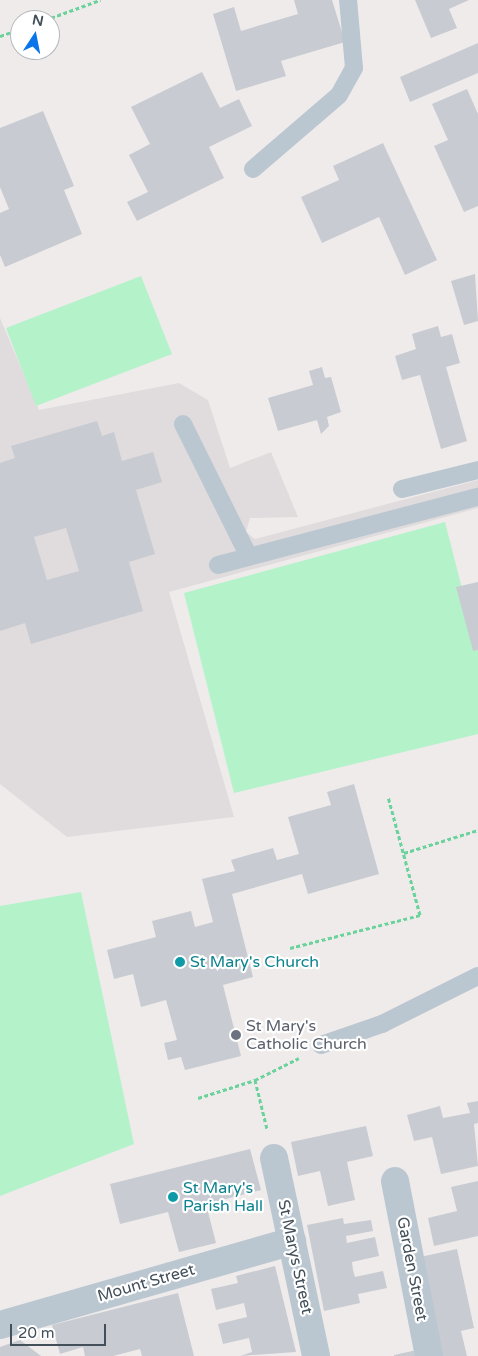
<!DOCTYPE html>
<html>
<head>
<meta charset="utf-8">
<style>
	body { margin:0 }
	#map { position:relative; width:478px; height:1356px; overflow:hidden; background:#efebeb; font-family:"Varela Round",sans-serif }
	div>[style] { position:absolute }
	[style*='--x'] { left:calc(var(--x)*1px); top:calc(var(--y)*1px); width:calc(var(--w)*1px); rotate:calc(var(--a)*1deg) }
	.education>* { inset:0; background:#e0dcdd }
	.green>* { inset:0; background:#b4f2ca }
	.building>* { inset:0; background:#c8cbd1 }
	.path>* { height:3px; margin-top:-1.5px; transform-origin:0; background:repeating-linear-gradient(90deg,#6ad29b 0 4px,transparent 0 6.5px) }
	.service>* { height:18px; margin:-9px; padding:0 9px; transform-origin:9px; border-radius:9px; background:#bbc7d0 }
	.minor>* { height:28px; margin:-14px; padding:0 14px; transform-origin:14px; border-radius:14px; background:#bbc7d0 }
	.dots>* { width:14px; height:14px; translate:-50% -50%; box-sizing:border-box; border:2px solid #fff; border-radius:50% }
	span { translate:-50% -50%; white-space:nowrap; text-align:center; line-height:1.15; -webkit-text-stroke:4.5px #fff; paint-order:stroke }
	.culture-label { font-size:16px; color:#0d838f }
	.left { translate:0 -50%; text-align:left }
	.worship-label { font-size:16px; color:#5b616d }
	.street-label { font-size:16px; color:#43505a }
	.north { position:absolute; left:10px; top:10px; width:50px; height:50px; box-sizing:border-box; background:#fff; border:1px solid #b4b9bd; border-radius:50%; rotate:11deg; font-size:14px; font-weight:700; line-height:20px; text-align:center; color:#43505a }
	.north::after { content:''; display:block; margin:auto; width:18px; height:22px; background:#0a75ea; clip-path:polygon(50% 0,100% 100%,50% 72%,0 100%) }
	.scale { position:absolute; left:10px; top:1324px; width:96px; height:22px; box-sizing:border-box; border:2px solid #43505a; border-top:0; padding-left:6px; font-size:15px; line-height:18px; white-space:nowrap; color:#43505a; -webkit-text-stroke:4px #fff; paint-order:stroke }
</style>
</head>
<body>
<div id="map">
	<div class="education">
		<div style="clip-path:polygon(0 318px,39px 410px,179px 383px,208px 400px,230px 468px,271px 452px,298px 517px,250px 518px,246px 532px,255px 539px,478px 480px,478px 508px,169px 592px,234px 817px,67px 837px,0 784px)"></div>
	</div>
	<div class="green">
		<div style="clip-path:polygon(141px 276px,172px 354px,36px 406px,6px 328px)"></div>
		<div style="clip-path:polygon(445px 522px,478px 651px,478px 734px,234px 793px,184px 593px)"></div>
		<div style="clip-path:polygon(81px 892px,134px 1144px,0 1196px,0 906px)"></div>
	</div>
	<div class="building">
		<div style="clip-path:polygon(294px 0,332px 0,345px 42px,281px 61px,286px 76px,236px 91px,213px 14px,234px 7px,241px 31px,298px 14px)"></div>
		<div style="clip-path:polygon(415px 0,469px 0,449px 9px,457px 28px,431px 38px)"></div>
		<div style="clip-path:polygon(478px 43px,478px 73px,410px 102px,400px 77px)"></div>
		<div style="clip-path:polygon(202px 72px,220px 108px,239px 99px,252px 126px,209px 147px,224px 178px,137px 221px,127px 202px,148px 192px,129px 155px,150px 144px,131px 107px)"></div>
		<div style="clip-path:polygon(467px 89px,478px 114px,478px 206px,464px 212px,434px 146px,448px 140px,432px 104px)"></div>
		<div style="clip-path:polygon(43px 111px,74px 186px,64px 190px,82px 234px,5px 267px,0 255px,0 213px,9px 209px,0 187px,0 128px)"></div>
		<div style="clip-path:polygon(383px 143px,437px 260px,405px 275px,379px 217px,322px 243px,301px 197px,339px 180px,333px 166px)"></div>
		<div style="clip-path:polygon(475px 274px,478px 321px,464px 325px,451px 281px)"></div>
		<div style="clip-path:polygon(438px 326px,441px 337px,452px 334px,460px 363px,446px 367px,467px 441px,441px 449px,420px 375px,402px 380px,395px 356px,416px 349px,412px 334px)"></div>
		<div style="clip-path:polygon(322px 367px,325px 378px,331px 377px,341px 412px,327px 417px,329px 426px,321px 434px,317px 420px,278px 431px,268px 398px,313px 385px,309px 371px)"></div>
		<div style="clip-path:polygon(evenodd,97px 421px,102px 436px,114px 432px,122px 461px,153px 452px,162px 482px,136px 490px,155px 554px,129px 562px,143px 611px,31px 644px,25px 623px,0 631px,0 463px,15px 458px,11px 446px,97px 421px,66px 528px,79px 571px,47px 580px,34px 537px,66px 528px)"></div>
		<div style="clip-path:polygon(478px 582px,478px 650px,473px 651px,456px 587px)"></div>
		<div style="clip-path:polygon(354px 784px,379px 874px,308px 894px,302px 874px,232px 894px,253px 977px,223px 985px,241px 1056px,185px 1070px,181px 1057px,168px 1060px,164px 1043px,177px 1040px,166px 1000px,141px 1007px,133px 974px,114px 979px,107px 950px,156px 937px,152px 921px,191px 911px,195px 927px,213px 922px,202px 879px,235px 871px,231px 860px,273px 848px,277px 860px,299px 854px,288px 817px,331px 805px,327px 792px)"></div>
		<div style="clip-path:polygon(478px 1101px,478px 1123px,474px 1124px,478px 1166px,441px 1174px,432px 1137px,414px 1141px,407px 1115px,440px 1106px,443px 1118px,470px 1113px,467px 1103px)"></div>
		<div style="clip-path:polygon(366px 1126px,373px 1156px,347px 1162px,355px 1200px,328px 1206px,320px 1171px,298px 1176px,291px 1142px)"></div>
		<div style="clip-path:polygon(250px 1149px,261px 1190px,206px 1204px,216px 1243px,179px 1252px,168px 1212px,120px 1224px,110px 1184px)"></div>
		<div style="clip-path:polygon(478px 1181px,478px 1236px,434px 1246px,428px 1218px,457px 1211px,451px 1187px)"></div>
		<div style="clip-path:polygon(343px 1218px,344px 1224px,371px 1220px,373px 1231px,346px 1236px,347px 1243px,375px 1237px,379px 1256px,352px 1262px,353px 1270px,355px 1277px,383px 1271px,387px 1288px,358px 1294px,360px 1303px,324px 1311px,307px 1225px)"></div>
		<div style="clip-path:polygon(457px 1249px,474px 1328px,461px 1331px,467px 1356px,441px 1356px,420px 1257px)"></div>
		<div style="clip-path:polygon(275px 1266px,296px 1352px,240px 1356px,252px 1352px,249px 1338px,223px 1344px,218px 1324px,247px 1317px,244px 1303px,216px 1310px,211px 1289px,238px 1283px,236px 1276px)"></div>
		<div style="clip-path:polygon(178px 1293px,194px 1356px,142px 1356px,140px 1349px,113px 1356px,85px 1356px,83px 1347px,60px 1354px,52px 1325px)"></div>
		<div style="clip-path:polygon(20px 1340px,41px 1356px,0 1356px,0 1347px)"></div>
		<div style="clip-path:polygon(417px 1350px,418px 1356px,394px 1356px,394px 1355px)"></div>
	</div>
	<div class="path">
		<div style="--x:45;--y:20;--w:59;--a:-20"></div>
		<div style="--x:0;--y:36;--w:21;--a:-19"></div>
		<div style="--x:404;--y:853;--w:77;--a:-17.3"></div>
		<div style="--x:290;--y:948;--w:134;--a:-14.2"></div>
		<div style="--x:420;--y:915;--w:123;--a:-105.1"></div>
		<div style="--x:255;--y:1080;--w:50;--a:76.2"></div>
		<div style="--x:198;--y:1098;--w:60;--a:-17.5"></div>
		<div style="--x:255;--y:1080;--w:49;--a:-26.6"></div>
	</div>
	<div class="service">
		<div style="--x:253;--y:169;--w:113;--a:-40.7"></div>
		<div style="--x:339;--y:95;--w:31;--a:-61"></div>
		<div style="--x:354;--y:68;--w:68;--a:-95"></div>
		<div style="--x:183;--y:424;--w:148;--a:63.6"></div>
		<div style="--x:402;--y:489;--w:78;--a:-14"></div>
		<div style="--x:218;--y:565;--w:269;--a:-14.7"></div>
		<div style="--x:321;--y:1045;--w:65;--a:-19"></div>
		<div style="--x:382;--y:1024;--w:107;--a:-26.6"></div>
	</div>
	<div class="minor">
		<div style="--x:274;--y:1158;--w:202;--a:78"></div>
		<div style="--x:395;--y:1181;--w:178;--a:79"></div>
		<div style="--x:0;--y:1325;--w:304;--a:-16"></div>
	</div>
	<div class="dots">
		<div style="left:180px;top:962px;background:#0f9aa8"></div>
		<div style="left:236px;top:1035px;background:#6b7280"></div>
		<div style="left:173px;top:1197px;background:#0f9aa8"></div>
	</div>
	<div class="culture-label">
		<span class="left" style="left:190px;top:962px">St Mary's Church</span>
		<span class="left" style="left:183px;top:1197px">St Mary's<br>Parish Hall</span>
	</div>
	<div class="worship-label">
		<span class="left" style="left:246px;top:1035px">St Mary's<br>Catholic Church</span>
	</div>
	<div class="street-label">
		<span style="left:295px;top:1257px;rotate:78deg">St Marys Street</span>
		<span style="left:412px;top:1269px;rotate:79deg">Garden Street</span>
		<span style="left:146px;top:1283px;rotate:-16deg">Mount Street</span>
	</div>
	<div class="north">N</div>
	<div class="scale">20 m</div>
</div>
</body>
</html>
